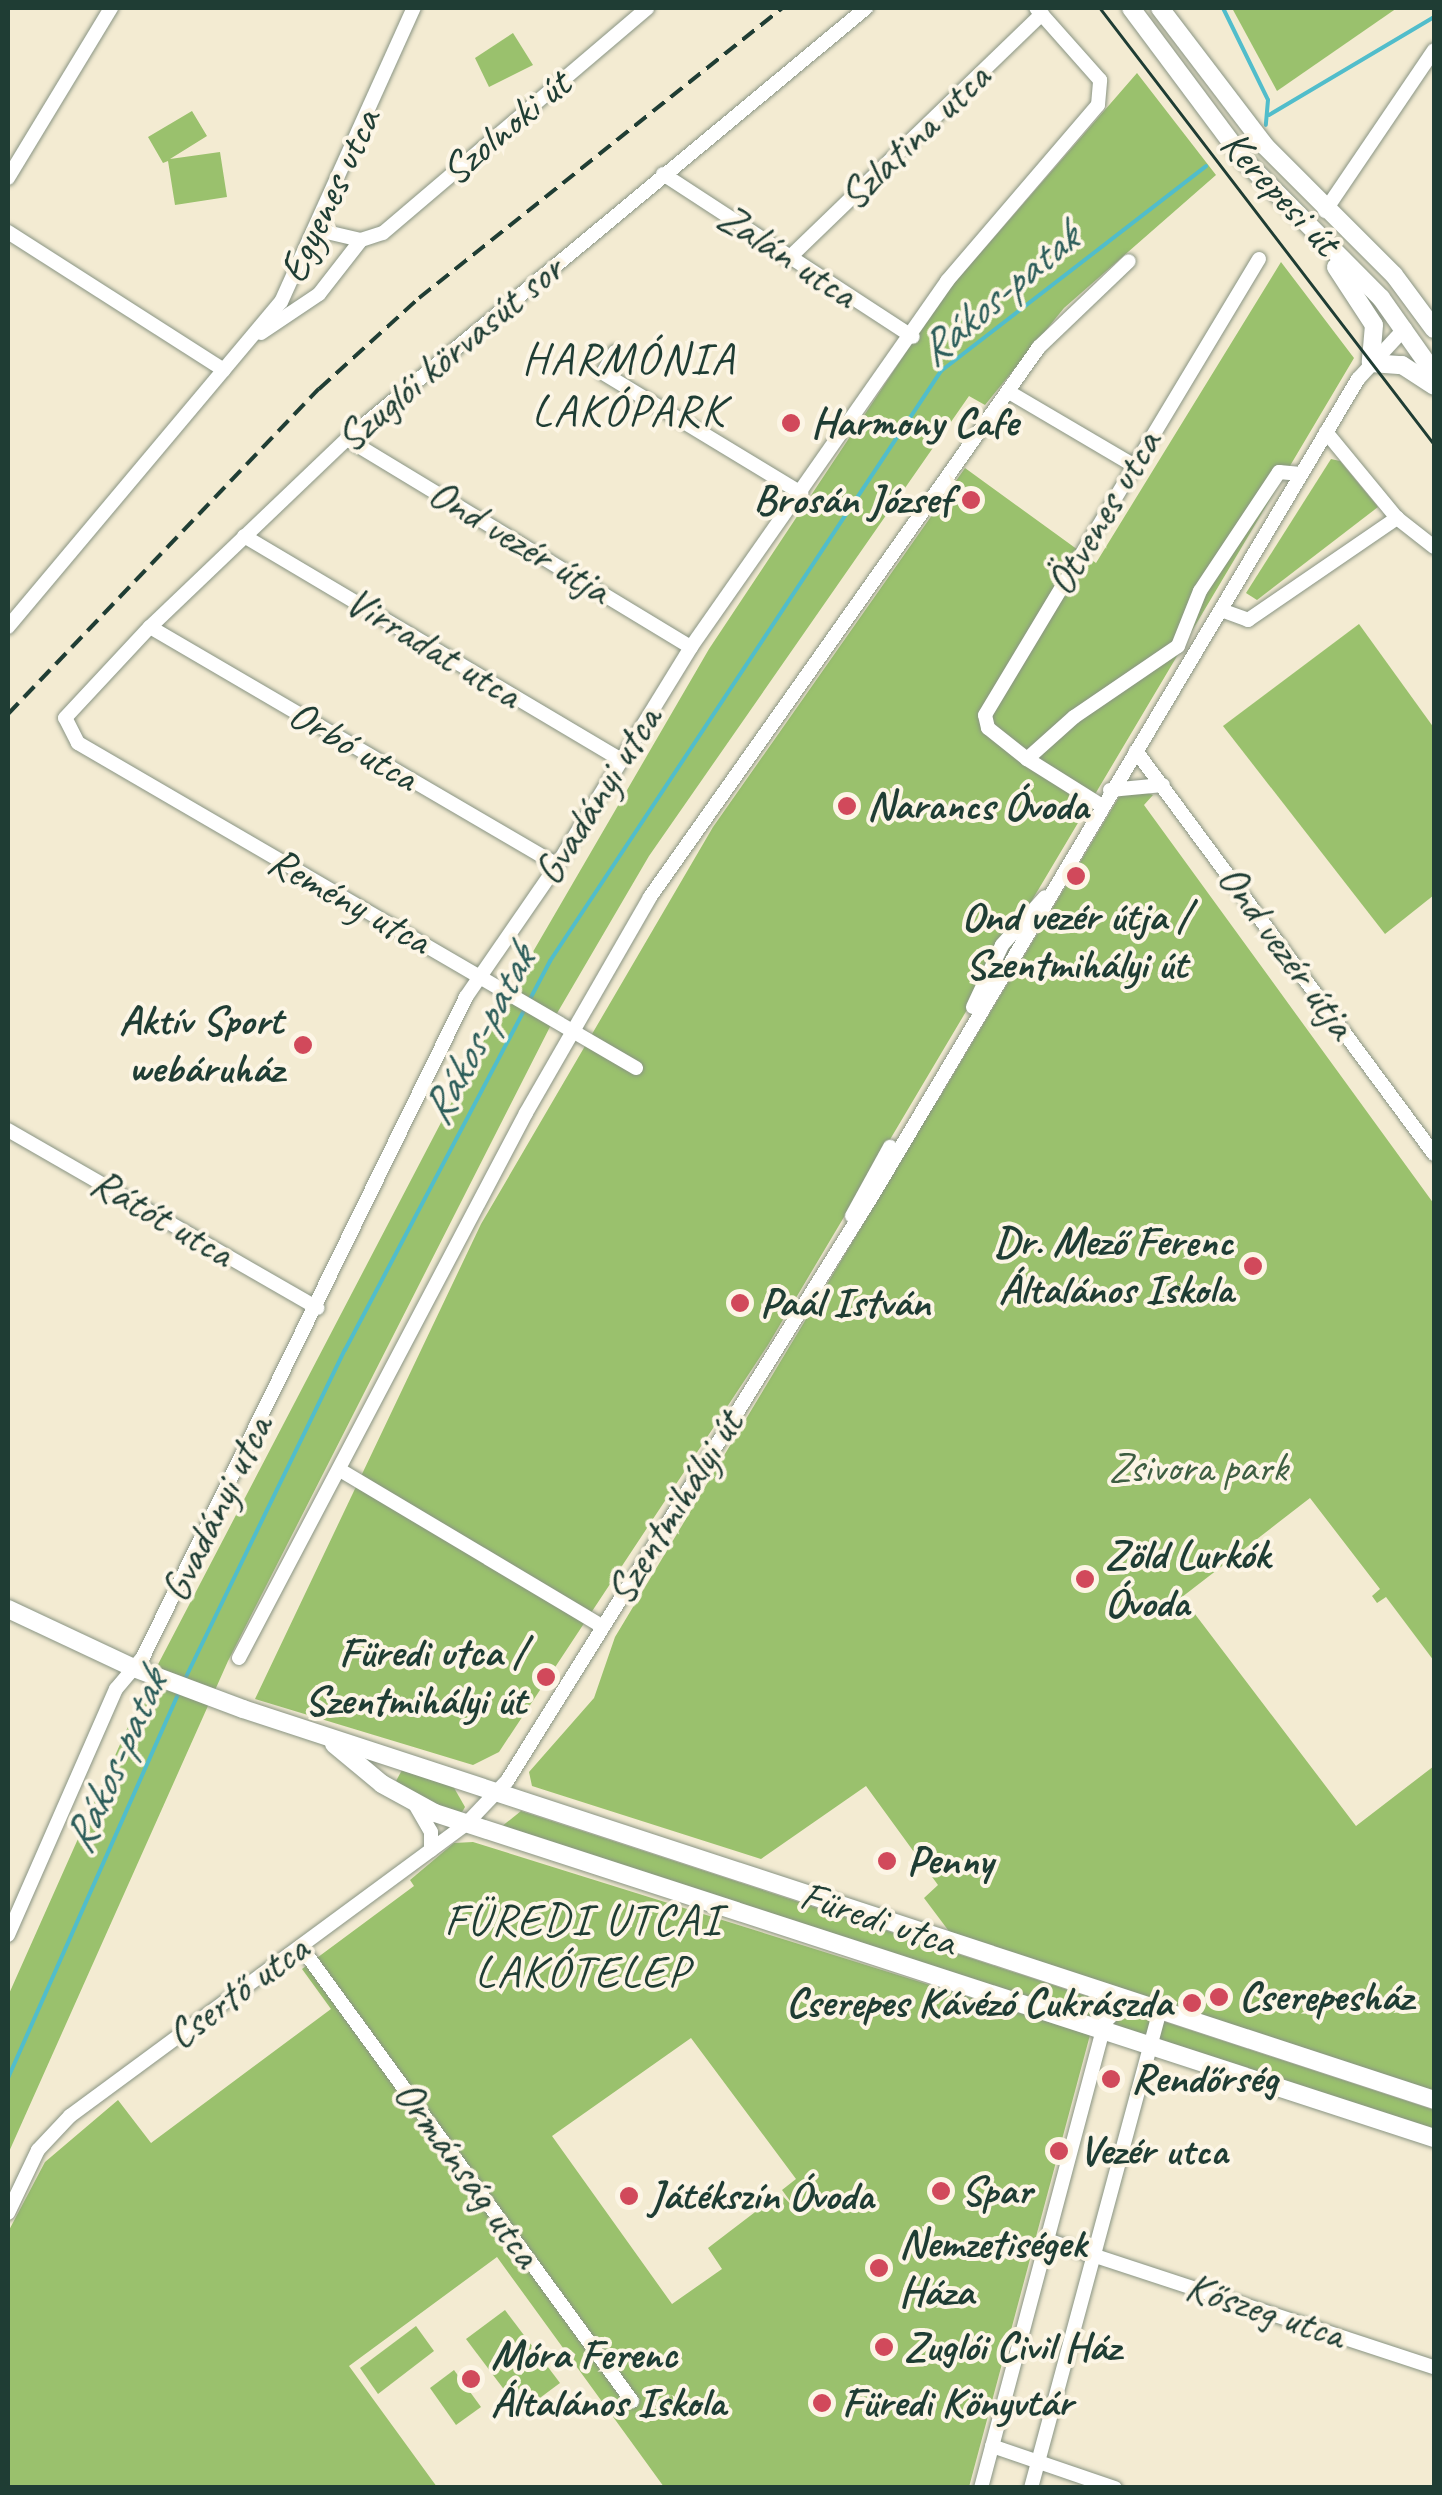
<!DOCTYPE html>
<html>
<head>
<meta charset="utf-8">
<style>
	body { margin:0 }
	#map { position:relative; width:1442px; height:2495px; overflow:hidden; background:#f3ebd2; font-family:Caveat,sans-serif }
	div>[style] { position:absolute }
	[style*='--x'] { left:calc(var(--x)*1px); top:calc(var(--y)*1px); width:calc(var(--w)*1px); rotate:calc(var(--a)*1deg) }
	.green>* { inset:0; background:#9ac16d }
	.stream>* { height:4px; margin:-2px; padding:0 2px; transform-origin:2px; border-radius:2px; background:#51bdcb }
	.roads { filter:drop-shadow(0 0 2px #899483) drop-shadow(0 0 2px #899483) }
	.minor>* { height:14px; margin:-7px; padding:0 7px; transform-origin:7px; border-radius:7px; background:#fff }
	.major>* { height:18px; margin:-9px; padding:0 9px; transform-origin:9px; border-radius:9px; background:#fff }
	.tram>* { height:2.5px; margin:-1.25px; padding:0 1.25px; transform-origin:1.25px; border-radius:1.25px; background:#1f3d34 }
	.rail>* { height:4px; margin-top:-2px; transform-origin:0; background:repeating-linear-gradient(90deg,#1f3d34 0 15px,transparent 0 23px) }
	.dots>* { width:28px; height:28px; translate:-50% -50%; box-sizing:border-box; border:5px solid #fcf5e5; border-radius:50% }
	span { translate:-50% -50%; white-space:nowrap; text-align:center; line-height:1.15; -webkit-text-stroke:8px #fcf5e5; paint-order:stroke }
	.street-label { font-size:42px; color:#1f3d34 }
	.poi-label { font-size:42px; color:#1f3d34; font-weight:700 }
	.left { translate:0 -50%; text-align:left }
	.right { translate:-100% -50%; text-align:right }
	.park-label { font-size:42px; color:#3e5e42 }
	.water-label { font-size:45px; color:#2c5d5a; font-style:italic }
	.neighbourhood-label { font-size:45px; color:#1f3d34; letter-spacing:2.5px }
	.frame { position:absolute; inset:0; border:10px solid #1f3d34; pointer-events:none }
</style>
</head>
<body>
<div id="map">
	<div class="green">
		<div style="clip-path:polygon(1232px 8px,1397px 8px,1277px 91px)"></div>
		<div style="clip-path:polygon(513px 33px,533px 65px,489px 87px,475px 58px)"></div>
		<div style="clip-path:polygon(1137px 73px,1216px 175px,1064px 308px,985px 405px,969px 396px,649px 856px,556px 1015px,228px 1661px,8px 2154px,8px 1996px,142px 1695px,505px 1000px,709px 649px,944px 295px)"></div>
		<div style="clip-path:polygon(192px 111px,207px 136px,170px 159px,220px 152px,227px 197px,175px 205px,168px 161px,163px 163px,148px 137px)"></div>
		<div style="clip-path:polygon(1281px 262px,1354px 358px,768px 1345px,499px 1752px,473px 1765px,255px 1699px,481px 1224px,713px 827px,965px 468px,1096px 563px)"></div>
		<div style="clip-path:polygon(1331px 459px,1340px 461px,1378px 507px,1257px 600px,1246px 593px)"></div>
		<div style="clip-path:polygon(1359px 624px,1434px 728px,1434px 895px,1385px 934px,1223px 726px)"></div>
		<div style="clip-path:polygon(1136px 788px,1153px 795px,1144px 805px,1434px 1204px,1434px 1661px,1386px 1597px,1377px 1603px,1372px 1596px,1380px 1589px,1310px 1498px,1182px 1597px,1356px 1826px,1434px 1766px,1434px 2096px,954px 1938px,924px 1898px,938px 1885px,866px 1786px,761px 1859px,532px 1786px,529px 1772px,594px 1698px,615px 1637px,907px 1151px,901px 1142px,938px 1100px,1119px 797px)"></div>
		<div style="clip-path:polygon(402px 1770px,453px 1786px,465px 1807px,461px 1814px,411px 1795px,396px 1781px)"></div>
		<div style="clip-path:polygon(521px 1811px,1434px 2110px,1434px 2132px,501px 1827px)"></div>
		<div style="clip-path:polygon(evenodd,473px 1842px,1090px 2035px,969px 2487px,664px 2487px,497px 2257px,349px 2366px,437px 2487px,8px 2488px,8px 2232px,45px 2162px,118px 2100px,151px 2143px,331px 2009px,302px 1969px,414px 1886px,410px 1880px,454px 1843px,473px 1842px,691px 2038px,796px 2179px,782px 2190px,798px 2212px,780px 2193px,708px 2248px,722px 2269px,672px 2304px,552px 2136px,691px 2038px)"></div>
		<div style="clip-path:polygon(505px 2310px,560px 2383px,521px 2412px,466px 2339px)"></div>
		<div style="clip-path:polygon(416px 2326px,434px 2351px,378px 2394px,360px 2368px)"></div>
		<div style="clip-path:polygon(454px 2370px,481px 2407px,456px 2425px,430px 2388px)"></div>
	</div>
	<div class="stream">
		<div style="--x:1223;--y:8;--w:102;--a:63.9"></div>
		<div style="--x:1268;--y:100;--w:25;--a:95"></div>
		<div style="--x:1269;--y:115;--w:192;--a:-30.7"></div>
		<div style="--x:184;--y:1681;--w:368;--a:-64.1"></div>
		<div style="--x:345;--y:1350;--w:440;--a:-62.2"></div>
		<div style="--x:550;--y:961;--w:708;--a:-56.47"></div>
		<div style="--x:941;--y:371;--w:335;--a:-37.7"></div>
		<div style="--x:8;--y:2078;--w:425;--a:-66.1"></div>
	</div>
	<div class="roads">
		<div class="minor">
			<div style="--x:663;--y:174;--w:298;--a:33.1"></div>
			<div style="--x:8;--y:178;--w:199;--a:-58.8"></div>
			<div style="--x:1325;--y:211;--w:194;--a:-55.9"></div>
			<div style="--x:318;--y:230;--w:44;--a:13.1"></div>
			<div style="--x:361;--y:240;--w:23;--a:-18"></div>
			<div style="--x:383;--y:233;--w:347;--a:-40.4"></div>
			<div style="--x:8;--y:232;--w:256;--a:32.6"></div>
			<div style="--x:788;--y:259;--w:353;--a:-44"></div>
			<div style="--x:261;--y:333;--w:70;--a:-33.9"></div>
			<div style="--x:319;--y:294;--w:68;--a:-52.1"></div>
			<div style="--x:615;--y:352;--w:24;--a:120"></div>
			<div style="--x:603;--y:373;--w:232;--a:31.2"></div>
			<div style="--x:1009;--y:392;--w:142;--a:30.5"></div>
			<div style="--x:1326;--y:432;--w:112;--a:50.5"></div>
			<div style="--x:1397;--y:518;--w:47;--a:38.1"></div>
			<div style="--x:347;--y:439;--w:402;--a:31.2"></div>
			<div style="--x:244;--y:536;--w:439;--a:30.7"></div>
			<div style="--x:1221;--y:610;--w:29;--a:20"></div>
			<div style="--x:1248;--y:620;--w:181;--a:-34.4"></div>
			<div style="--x:8;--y:627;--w:424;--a:-50"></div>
			<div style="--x:281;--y:302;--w:323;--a:-65.7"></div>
			<div style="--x:150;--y:627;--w:471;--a:30.3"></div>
			<div style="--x:1136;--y:751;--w:501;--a:53.52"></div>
			<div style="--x:1027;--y:759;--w:63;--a:-41.8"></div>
			<div style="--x:1074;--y:717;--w:126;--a:-34.3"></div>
			<div style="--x:1178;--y:646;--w:59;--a:-68.2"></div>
			<div style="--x:1200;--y:591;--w:143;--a:-56.4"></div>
			<div style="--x:1279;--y:472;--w:22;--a:5"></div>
			<div style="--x:1110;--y:790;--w:53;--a:-5.4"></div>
			<div style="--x:1102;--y:806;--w:89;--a:-147.9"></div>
			<div style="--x:1027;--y:759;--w:50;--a:-141.5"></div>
			<div style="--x:988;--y:728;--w:13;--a:-103"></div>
			<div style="--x:985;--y:715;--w:532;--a:-59"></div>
			<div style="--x:973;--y:1007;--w:68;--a:-64.9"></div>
			<div style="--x:1002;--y:945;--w:64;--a:-48.1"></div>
			<div style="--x:636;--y:1068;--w:646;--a:-149.78"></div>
			<div style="--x:78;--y:743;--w:28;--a:-117"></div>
			<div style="--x:65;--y:718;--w:125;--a:-47"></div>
			<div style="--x:150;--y:627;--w:272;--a:-43.7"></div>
			<div style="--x:347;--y:439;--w:675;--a:-39.71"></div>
			<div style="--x:8;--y:1130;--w:357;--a:29.9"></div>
			<div style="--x:852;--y:1216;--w:79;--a:-61.2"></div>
			<div style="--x:340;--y:1470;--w:305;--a:30.8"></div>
			<div style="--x:239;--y:1658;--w:616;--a:-62.23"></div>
			<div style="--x:526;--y:1113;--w:249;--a:-60.1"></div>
			<div style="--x:650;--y:897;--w:674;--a:-54.73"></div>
			<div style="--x:1039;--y:347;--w:124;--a:-43.7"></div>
			<div style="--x:416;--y:1806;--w:30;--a:60"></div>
			<div style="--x:431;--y:1832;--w:18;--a:90"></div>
			<div style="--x:8;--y:1935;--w:269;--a:-66.3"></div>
			<div style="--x:116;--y:1689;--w:42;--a:-49.8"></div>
			<div style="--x:143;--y:1657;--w:735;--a:-63.92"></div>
			<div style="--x:466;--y:997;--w:160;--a:-55.4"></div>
			<div style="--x:557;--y:865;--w:256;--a:-58.4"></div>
			<div style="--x:691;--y:647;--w:447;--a:-55"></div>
			<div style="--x:947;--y:281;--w:232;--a:-49.4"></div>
			<div style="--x:1098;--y:105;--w:25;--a:-85"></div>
			<div style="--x:1100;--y:80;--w:96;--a:-131.6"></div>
			<div style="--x:301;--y:1947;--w:562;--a:53.91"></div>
			<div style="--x:8;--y:2213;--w:70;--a:-64.5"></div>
			<div style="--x:38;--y:2150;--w:47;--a:-46.7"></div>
			<div style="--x:70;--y:2116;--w:493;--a:-36.4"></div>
			<div style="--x:467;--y:1823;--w:58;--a:-46.4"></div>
			<div style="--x:507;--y:1781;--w:690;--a:-58.04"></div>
			<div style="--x:872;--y:1196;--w:951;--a:-59.25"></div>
			<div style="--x:1358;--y:379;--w:69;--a:-47.3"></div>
			<div style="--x:1047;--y:2240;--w:407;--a:18.2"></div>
			<div style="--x:992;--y:2446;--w:130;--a:18.9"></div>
			<div style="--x:981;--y:2488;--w:482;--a:-75.1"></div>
			<div style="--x:1105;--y:2022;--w:30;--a:-45"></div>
			<div style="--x:1031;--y:2488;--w:494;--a:-74.9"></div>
		</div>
		<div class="major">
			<div style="--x:1131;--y:8;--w:191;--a:53.3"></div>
			<div style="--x:1245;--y:161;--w:193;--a:45.2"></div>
			<div style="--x:1381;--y:298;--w:92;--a:54.8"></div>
			<div style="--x:1160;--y:8;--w:173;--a:52.7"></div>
			<div style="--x:1265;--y:146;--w:182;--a:45"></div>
			<div style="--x:1394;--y:275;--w:67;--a:53.5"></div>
			<div style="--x:1336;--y:267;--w:69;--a:56.8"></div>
			<div style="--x:1374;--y:325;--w:38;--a:95"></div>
			<div style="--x:1371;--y:363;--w:31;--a:4"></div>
			<div style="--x:1402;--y:365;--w:38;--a:33"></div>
			<div style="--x:8;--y:1609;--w:139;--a:25.1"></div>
			<div style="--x:134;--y:1668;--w:116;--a:20.6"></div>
			<div style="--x:243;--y:1709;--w:1254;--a:18.17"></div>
			<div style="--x:334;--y:1744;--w:62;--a:39.8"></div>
			<div style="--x:382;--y:1784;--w:60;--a:28.7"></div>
			<div style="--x:435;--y:1813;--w:1051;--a:18.02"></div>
		</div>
	</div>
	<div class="tram">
		<div style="--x:1100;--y:8;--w:549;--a:52.55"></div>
	</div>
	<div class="rail">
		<div style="--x:8;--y:714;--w:450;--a:-46.3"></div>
		<div style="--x:319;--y:389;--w:135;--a:-42.3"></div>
		<div style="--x:419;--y:298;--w:465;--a:-38.6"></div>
	</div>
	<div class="dots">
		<div style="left:791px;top:423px;background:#d1495b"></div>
		<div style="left:971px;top:500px;background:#d1495b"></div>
		<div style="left:847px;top:806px;background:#d1495b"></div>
		<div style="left:1076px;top:876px;background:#d1495b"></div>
		<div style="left:303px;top:1045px;background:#d1495b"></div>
		<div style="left:1253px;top:1266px;background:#d1495b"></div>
		<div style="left:740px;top:1303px;background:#d1495b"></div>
		<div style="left:1085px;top:1579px;background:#d1495b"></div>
		<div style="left:546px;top:1677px;background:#d1495b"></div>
		<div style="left:887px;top:1861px;background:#d1495b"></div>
		<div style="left:1219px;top:1997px;background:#d1495b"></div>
		<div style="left:1192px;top:2003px;background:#d1495b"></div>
		<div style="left:1111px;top:2079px;background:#d1495b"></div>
		<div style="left:1059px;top:2151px;background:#d1495b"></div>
		<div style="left:941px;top:2191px;background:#d1495b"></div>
		<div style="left:629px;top:2196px;background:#d1495b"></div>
		<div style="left:879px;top:2268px;background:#d1495b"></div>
		<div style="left:884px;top:2347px;background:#d1495b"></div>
		<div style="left:471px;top:2379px;background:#d1495b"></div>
		<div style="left:822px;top:2403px;background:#d1495b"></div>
	</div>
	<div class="street-label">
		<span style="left:506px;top:128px;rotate:-40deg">Szolnoki út</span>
		<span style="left:915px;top:137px;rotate:-44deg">Szlatina utca</span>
		<span style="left:1280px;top:193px;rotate:47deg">Kerepesi út</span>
		<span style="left:330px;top:196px;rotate:-65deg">Egyenes utca</span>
		<span style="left:787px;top:256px;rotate:33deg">Zalán utca</span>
		<span style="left:450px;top:354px;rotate:-40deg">Szuglói körvasút sor</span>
		<span style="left:1104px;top:513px;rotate:-59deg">Ötvenes utca</span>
		<span style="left:519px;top:542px;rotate:31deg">Ond vezér útja</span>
		<span style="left:433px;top:648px;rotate:31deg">Virradat utca</span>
		<span style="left:353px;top:746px;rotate:30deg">Orbó utca</span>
		<span style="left:598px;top:796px;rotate:-58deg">Gvadányi utca</span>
		<span style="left:349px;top:901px;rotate:29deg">Remény utca</span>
		<span style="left:1286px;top:952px;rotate:54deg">Ond vezér útja</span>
		<span style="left:162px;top:1218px;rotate:30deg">Rátót utca</span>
		<span style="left:675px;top:1508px;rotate:-58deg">Szentmihályi út</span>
		<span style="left:217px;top:1509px;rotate:-64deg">Gvadányi utca</span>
		<span style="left:878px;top:1919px;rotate:18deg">Füredi utca</span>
		<span style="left:238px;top:1992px;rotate:-36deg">Csertő utca</span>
		<span style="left:467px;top:2174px;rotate:54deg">Ormánság utca</span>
		<span style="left:1265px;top:2311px;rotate:18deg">Kőszeg utca</span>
	</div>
	<div class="poi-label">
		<span class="left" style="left:811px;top:423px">Harmony Cafe</span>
		<span class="right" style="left:951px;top:500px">Brosán József</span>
		<span class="left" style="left:867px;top:806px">Narancs Óvoda</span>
		<span style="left:1076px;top:941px">Ond vezér útja /<br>Szentmihályi út</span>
		<span class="right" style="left:283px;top:1045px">Aktív Sport<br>webáruház</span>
		<span class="right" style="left:1233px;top:1266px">Dr. Mező Ferenc<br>Általános Iskola</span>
		<span class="left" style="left:760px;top:1303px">Paál István</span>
		<span class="left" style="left:1105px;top:1579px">Zöld Lurkók<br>Óvoda</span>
		<span class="right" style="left:526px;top:1677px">Füredi utca /<br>Szentmihályi út</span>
		<span class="left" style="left:907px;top:1861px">Penny</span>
		<span class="left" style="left:1239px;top:1997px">Cserepesház</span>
		<span class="right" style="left:1172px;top:2003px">Cserepes Kávézó Cukrászda</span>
		<span class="left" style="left:1131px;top:2079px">Rendőrség</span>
		<span class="left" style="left:1079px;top:2151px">Vezér utca</span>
		<span class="left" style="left:961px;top:2191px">Spar</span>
		<span class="left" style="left:649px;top:2196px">Játékszín Óvoda</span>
		<span class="left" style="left:899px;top:2268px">Nemzetiségek<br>Háza</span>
		<span class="left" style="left:904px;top:2347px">Zuglói Civil Ház</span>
		<span class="left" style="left:491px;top:2379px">Móra Ferenc<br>Általános Iskola</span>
		<span class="left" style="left:842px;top:2403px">Füredi Könyvtár</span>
	</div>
	<div class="park-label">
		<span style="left:1198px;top:1468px">Zsivora park</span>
	</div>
	<div class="water-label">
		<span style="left:998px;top:295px;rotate:-40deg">Rákos-patak</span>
		<span style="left:478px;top:1036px;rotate:-62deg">Rákos-patak</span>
		<span style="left:115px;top:1762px;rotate:-66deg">Rákos-patak</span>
	</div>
	<div class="neighbourhood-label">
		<span style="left:629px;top:385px">HARMÓNIA<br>LAKÓPARK</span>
		<span style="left:583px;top:1946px">FÜREDI UTCAI<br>LAKÓTELEP</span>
	</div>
	<div class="frame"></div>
</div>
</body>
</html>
